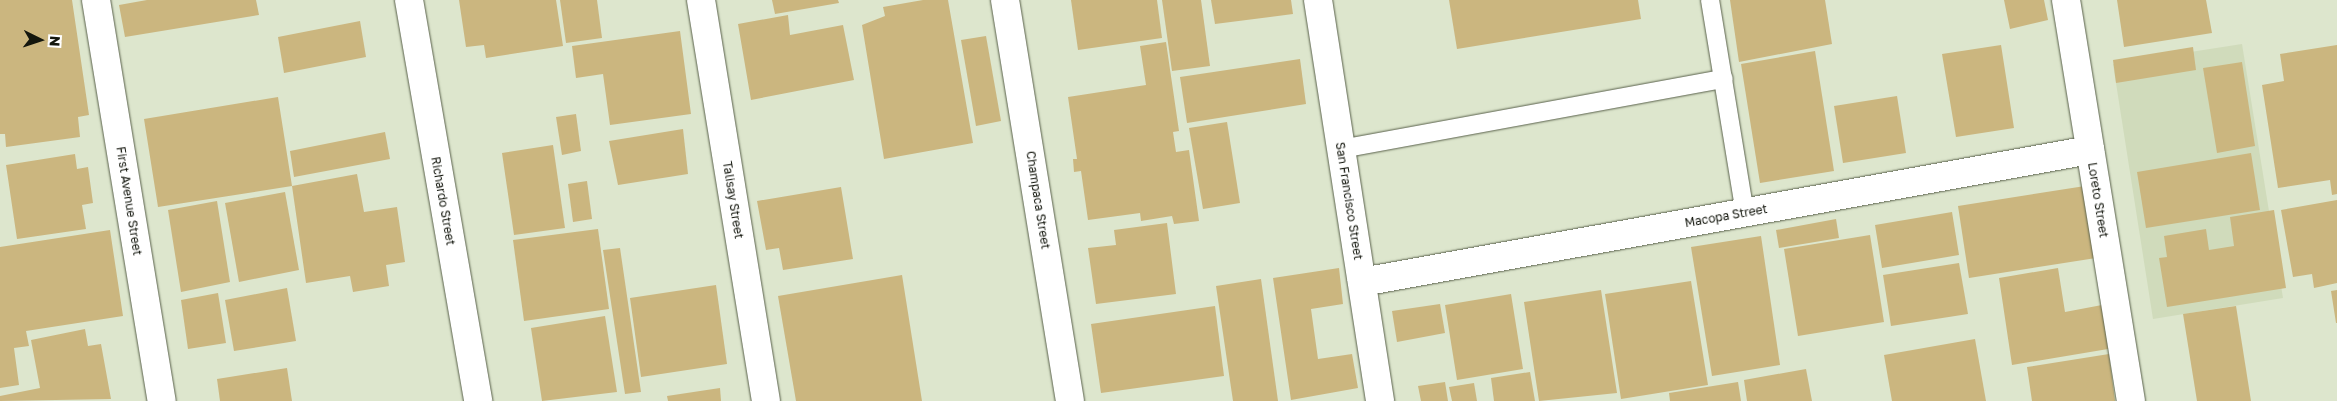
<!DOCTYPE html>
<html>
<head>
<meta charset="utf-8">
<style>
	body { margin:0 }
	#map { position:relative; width:2337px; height:401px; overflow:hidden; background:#dde6cd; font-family:"Golos Text",sans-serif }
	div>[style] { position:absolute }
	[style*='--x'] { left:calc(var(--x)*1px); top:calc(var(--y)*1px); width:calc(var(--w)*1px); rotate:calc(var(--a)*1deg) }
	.built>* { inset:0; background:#d0dbbb }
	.building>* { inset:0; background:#cbb67f }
	.roads { filter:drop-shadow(0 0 1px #59614b) drop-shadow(0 0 1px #59614b) }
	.service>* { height:18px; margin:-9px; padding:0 9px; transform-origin:9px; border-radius:9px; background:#fff }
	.minor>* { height:28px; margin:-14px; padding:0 14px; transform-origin:14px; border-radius:14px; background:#fff }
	span { translate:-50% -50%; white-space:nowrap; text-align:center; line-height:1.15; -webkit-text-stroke:5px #fff; paint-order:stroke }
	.street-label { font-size:12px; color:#14170e }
	.north { position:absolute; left:15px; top:15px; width:50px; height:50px; -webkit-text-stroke:4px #fff; paint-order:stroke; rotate:94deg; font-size:14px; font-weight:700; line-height:20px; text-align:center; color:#14170e }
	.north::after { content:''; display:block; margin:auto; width:18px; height:22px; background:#14170e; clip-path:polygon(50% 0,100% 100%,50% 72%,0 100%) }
</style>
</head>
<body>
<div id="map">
	<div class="built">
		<div style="clip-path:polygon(2242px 44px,2283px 298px,2153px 319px,2113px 64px)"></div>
	</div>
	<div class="building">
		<div style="clip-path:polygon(0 0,72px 0,89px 115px,78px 117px,80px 137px,6px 147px,5px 134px,0 134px)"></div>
		<div style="clip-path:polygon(147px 0,256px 0,259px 15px,125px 37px,119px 5px)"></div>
		<div style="clip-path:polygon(459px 0,556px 0,563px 46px,486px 58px,484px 45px,466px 47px)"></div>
		<div style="clip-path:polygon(560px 0,597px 0,602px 38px,566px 43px)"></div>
		<div style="clip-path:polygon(772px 0,838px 0,839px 3px,775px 14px)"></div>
		<div style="clip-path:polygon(923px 0,948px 0,973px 143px,884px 159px,862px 25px,885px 16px,883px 7px)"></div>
		<div style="clip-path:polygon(1071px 0,1157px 0,1162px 38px,1078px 50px)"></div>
		<div style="clip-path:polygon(1162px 0,1201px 0,1210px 66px,1172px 71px)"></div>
		<div style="clip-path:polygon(1211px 0,1291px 0,1293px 14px,1215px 24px)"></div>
		<div style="clip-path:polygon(1449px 0,1638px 0,1641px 19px,1457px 49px)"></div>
		<div style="clip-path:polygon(1730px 0,1825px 0,1832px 44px,1739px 62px)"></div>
		<div style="clip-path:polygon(2004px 0,2044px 0,2048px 20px,2010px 29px)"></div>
		<div style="clip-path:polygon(2117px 0,2206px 0,2212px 33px,2124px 47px)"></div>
		<div style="clip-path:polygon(788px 15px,790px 35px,843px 25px,854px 80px,751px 100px,738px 24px)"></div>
		<div style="clip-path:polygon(360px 21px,366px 57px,284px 73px,278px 37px)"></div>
		<div style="clip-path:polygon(680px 31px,691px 114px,610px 125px,603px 74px,576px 78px,572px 46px)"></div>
		<div style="clip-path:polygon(986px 36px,1001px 121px,976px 126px,961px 40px)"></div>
		<div style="clip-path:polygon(1166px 42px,1179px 131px,1173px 132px,1176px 152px,1189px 150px,1199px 221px,1174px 224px,1172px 216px,1141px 221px,1140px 213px,1088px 220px,1081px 171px,1074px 172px,1073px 159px,1077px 159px,1068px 97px,1146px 85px,1140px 46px)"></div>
		<div style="clip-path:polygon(2001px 45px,2014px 128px,1956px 137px,1942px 54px)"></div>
		<div style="clip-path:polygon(2337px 45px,2337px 194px,2332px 195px,2330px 180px,2278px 188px,2262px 85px,2284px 81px,2280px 54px)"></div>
		<div style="clip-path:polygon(2193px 47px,2196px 70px,2116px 83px,2113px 60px)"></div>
		<div style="clip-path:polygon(1815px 51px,1834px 171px,1760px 183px,1741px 64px)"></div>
		<div style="clip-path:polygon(1300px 59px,1306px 104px,1187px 123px,1180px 77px)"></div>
		<div style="clip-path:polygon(2242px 62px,2255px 146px,2217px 153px,2203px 68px)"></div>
		<div style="clip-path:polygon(1897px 96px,1906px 153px,1843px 163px,1834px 106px)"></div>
		<div style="clip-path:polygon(278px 97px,292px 186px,357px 174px,364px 212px,397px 207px,405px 262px,386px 265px,389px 286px,353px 292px,350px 276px,306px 283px,292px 186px,158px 207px,144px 119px)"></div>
		<div style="clip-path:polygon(576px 114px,581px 151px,562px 155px,556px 117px)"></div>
		<div style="clip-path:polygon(1227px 122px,1240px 203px,1203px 209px,1189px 128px)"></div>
		<div style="clip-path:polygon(683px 129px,688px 174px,618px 185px,609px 141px)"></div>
		<div style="clip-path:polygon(385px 132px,390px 159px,294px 177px,290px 151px)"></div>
		<div style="clip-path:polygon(553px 145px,565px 228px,514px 235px,502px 153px)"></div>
		<div style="clip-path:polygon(2251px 153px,2260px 210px,2146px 228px,2137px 172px)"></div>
		<div style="clip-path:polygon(75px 154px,77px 169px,88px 167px,93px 203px,82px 205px,86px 229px,17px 239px,6px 165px)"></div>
		<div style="clip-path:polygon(587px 181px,592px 219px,573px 222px,568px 184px)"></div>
		<div style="clip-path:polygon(2085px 186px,2096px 258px,1969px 278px,1958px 206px)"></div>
		<div style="clip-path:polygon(841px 187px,853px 259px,783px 270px,779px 248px,766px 250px,757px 201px)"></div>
		<div style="clip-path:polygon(285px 192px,299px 270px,239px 282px,225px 203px)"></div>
		<div style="clip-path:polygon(2337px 200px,2337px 283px,2314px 288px,2312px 274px,2293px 277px,2281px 210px)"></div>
		<div style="clip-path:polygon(217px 201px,230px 282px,181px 292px,168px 210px)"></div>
		<div style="clip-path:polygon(2274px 210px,2286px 288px,2167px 307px,2159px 258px,2167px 257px,2164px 236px,2206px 229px,2209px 250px,2234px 246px,2230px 217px)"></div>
		<div style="clip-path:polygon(1952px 212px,1959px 255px,1882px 268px,1875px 225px)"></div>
		<div style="clip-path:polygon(1836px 219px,1839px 238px,1779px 248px,1776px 230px)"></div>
		<div style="clip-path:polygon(1167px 223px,1176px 294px,1096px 304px,1088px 248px,1116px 245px,1114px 230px)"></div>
		<div style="clip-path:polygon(598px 229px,609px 309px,524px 321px,513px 240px)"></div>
		<div style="clip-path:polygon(110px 230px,123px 316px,26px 331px,29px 346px,14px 348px,19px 385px,0 388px,0 247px)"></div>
		<div style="clip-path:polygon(1870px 235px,1884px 322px,1798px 336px,1784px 249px)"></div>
		<div style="clip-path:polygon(1761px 236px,1780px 365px,1712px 376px,1691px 247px)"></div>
		<div style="clip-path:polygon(620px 248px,641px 392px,625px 394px,603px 250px)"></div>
		<div style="clip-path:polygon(1959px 263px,1968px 314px,1891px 326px,1883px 275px)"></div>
		<div style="clip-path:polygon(1339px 268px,1343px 304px,1311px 309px,1318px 359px,1352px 354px,1358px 388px,1291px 400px,1273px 278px)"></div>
		<div style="clip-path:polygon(2058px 268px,2065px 312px,2102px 305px,2108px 349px,2012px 365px,1999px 278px)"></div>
		<div style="clip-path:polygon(902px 275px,922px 401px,796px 401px,778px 296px)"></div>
		<div style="clip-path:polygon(1261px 279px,1278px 401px,1233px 401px,1216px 286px)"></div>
		<div style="clip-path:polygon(1691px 281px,1708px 385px,1621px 399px,1605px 294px)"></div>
		<div style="clip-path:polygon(716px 285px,727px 364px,641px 377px,630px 298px)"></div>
		<div style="clip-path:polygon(287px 288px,296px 341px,234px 351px,225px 300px)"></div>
		<div style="clip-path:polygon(1601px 290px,1617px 393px,1539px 401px,1524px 302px)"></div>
		<div style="clip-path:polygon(2337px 290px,2337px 323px,2336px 323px,2331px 291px)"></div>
		<div style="clip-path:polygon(218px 293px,226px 343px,188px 349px,181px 300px)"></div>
		<div style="clip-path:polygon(1511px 294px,1523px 369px,1457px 380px,1445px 305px)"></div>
		<div style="clip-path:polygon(1440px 304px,1445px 333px,1397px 342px,1392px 311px)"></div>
		<div style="clip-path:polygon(1215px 306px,1224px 376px,1101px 393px,1091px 324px)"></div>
		<div style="clip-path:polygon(2236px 306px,2251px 401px,2197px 401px,2183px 314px)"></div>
		<div style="clip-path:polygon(605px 316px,617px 392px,542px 401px,531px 328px)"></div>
		<div style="clip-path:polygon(85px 329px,88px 346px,101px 344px,111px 399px,0 401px,0 396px,40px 388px,31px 340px)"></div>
		<div style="clip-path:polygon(1975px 339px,1986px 401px,1892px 401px,1884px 355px)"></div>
		<div style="clip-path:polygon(2109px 354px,2115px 401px,2032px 401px,2027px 367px)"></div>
		<div style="clip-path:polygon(287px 368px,292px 401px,220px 401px,217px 379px)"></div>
		<div style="clip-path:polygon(1806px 369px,1812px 401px,1747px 401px,1744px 380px)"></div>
		<div style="clip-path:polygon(1530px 372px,1535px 401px,1494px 401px,1491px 378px)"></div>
		<div style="clip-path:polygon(1445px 382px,1448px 401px,1421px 401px,1418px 386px)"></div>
		<div style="clip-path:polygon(1738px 382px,1741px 401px,1670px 401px,1669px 393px)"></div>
		<div style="clip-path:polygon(1474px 383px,1477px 401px,1452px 401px,1449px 387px)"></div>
		<div style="clip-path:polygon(720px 388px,721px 401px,668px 401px,667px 396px)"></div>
	</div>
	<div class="roads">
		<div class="service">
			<div style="--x:1710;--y:0;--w:216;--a:80.7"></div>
			<div style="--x:1341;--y:149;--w:389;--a:-10.4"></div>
		</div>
		<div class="minor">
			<div style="--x:96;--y:0;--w:406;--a:80.7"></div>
			<div style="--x:409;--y:0;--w:407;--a:80.2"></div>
			<div style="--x:701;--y:0;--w:406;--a:80.8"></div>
			<div style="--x:1005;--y:0;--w:406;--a:80.8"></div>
			<div style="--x:1318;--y:0;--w:406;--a:81.2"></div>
			<div style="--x:2066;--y:0;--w:406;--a:80.8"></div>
			<div style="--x:1362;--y:282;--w:740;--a:-10.28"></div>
		</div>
	</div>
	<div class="street-label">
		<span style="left:733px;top:200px;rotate:81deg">Talisay Street</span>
		<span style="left:1038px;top:200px;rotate:81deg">Champaca Street</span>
		<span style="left:2098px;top:200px;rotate:81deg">Loreto Street</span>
		<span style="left:129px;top:201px;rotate:81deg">First Avenue Street</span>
		<span style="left:443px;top:201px;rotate:80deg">Richardo Street</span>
		<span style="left:1349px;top:201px;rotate:81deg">San Francisco Street</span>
		<span style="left:1726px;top:216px;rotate:-10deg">Macopa Street</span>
	</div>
	<div class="north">N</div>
</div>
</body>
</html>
